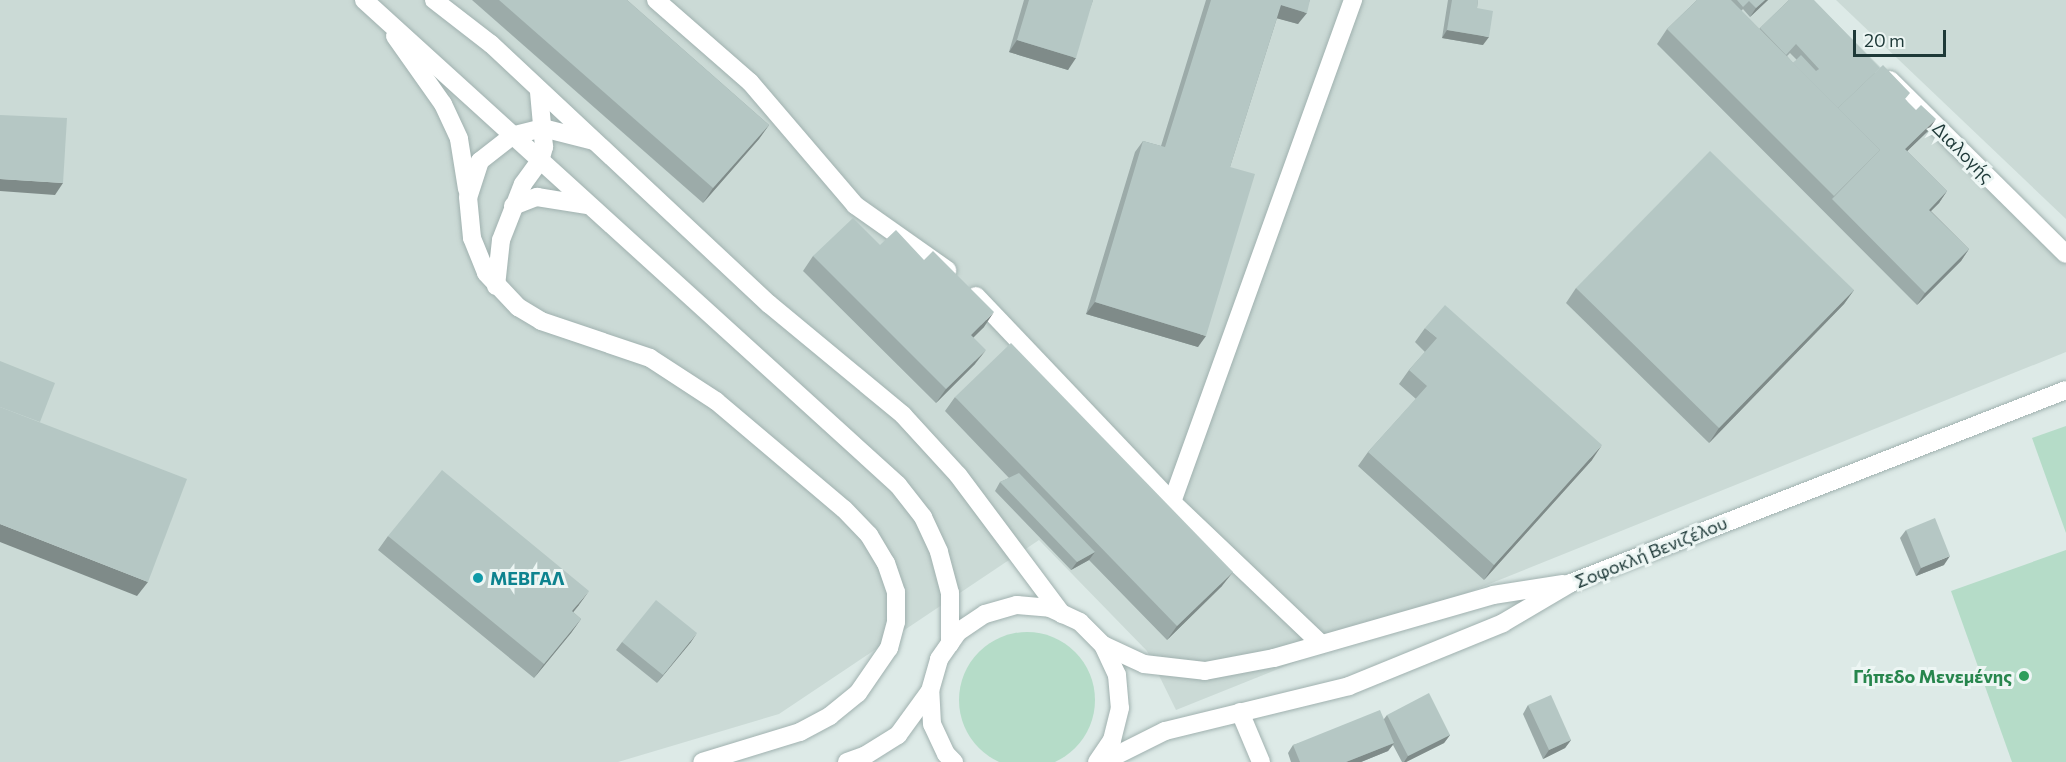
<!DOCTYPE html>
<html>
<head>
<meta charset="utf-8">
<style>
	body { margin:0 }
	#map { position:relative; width:2066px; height:762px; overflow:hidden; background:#ddeae7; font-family:Commissioner,sans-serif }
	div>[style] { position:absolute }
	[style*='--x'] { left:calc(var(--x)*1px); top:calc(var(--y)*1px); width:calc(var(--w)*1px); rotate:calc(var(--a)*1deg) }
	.built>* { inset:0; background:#cbdad6 }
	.green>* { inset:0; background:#b5dcc8 }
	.round { border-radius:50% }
	.roads { filter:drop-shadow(0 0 2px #a0b1af) drop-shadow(0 0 2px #a0b1af) }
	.minor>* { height:18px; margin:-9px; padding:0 9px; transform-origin:9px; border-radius:9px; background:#fff }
	.wall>* { inset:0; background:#9caba9 }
	.shaded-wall>* { inset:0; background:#7f8b89 }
	.building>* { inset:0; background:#b5c7c4 }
	.dots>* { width:16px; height:16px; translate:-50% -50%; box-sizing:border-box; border:3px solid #edf6f4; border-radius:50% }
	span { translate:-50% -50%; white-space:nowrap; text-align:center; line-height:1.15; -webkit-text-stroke:6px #edf6f4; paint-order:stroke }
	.street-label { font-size:18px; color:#1e3938 }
	.culture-label { font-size:18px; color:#0d838f; font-weight:700 }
	.left { translate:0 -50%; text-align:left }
	.leisure-label { font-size:18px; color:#27864d; font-weight:700 }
	.right { translate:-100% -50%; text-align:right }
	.scale { position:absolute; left:1853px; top:30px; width:93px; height:27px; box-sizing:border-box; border:3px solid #1e3938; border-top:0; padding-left:8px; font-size:18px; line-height:21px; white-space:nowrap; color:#1e3938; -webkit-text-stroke:4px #edf6f4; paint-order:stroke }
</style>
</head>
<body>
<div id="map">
	<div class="built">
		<div style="clip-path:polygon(0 0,1813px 0,2066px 251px,2066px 352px,1176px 710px,1147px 651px,1039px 540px,779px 714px,618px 762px,0 762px)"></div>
		<div style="clip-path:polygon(1836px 0,2066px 0,2066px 219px)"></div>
	</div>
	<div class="green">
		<div style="clip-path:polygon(2066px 426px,2066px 533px,2032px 438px)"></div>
		<div style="clip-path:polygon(2066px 550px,2066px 762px,2012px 762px,1951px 591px)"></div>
		<div class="round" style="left:959px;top:632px;width:136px;height:136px"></div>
	</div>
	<div class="roads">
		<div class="minor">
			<div style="--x:364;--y:0;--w:721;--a:42.25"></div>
			<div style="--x:898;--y:485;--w:41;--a:52"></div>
			<div style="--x:923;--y:517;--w:38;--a:65"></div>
			<div style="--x:939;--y:552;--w:42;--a:75"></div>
			<div style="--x:950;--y:593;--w:51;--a:90"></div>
			<div style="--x:434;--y:0;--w:72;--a:37.7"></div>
			<div style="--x:491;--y:44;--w:381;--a:43.1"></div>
			<div style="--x:769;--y:304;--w:174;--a:39.6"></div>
			<div style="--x:903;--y:415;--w:81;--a:47.5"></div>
			<div style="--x:958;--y:475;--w:174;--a:53.2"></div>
			<div style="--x:656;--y:0;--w:125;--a:41.1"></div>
			<div style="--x:750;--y:82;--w:162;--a:49.5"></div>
			<div style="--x:855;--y:205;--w:113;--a:35.2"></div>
			<div style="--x:395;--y:36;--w:83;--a:54.8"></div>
			<div style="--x:443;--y:104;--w:38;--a:65"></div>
			<div style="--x:459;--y:139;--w:51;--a:80.9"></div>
			<div style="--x:1890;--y:80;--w:247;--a:44.7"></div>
			<div style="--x:594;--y:141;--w:53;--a:-165.7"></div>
			<div style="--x:543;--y:128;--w:32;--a:166"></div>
			<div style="--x:512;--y:136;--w:41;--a:142"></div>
			<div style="--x:480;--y:161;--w:38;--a:108"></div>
			<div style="--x:468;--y:197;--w:41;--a:84.4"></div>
			<div style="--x:472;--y:238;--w:38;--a:68"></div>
			<div style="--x:486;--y:273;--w:47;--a:46.7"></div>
			<div style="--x:518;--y:307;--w:27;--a:31"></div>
			<div style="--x:541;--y:321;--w:115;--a:18.7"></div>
			<div style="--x:650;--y:358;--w:79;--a:33.1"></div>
			<div style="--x:716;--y:401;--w:167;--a:40.2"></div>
			<div style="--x:844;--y:509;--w:36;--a:46"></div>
			<div style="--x:869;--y:535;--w:33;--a:59"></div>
			<div style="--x:886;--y:563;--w:31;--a:71"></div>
			<div style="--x:896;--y:592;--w:30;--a:90"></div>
			<div style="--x:896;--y:622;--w:27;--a:105"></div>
			<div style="--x:889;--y:648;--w:55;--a:124.6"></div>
			<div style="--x:858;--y:693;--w:36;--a:141"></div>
			<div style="--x:830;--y:716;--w:34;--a:152"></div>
			<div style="--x:800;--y:732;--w:102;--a:163"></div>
			<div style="--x:513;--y:206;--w:26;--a:-21"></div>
			<div style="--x:537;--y:197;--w:51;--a:9.1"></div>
			<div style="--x:496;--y:286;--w:46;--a:-83.8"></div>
			<div style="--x:501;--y:240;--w:60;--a:-68.6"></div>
			<div style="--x:523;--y:184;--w:29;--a:-54"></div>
			<div style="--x:540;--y:161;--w:15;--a:-74"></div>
			<div style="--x:544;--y:147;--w:55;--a:-95.2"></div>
			<div style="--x:976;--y:296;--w:284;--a:46.4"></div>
			<div style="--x:1172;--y:502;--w:206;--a:43.6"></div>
			<div style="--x:1172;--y:502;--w:534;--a:-70.17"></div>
			<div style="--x:1103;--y:645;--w:45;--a:24.9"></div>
			<div style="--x:1144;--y:664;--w:61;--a:6.5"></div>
			<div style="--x:1205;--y:671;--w:70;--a:-10.7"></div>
			<div style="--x:1274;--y:658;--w:228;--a:-16"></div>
			<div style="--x:1493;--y:595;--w:71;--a:-8.9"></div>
			<div style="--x:1240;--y:712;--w:54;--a:67.2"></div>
			<div style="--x:847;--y:762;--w:20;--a:-20"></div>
			<div style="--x:866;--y:755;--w:38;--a:-32"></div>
			<div style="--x:898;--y:735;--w:54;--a:-54"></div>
			<div style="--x:954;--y:762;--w:11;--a:-135"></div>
			<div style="--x:946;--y:754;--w:33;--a:-115"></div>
			<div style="--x:932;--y:724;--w:33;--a:-93"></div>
			<div style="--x:930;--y:691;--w:33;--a:-74"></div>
			<div style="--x:939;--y:659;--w:33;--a:-55"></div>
			<div style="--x:958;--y:632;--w:32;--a:-34"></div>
			<div style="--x:985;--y:614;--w:33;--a:-16"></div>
			<div style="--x:1017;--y:605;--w:33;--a:5"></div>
			<div style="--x:1050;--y:608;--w:33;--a:25"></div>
			<div style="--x:1080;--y:622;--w:33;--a:45"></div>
			<div style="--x:1103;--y:645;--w:33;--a:65"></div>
			<div style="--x:1117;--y:675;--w:33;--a:85"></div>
			<div style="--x:1120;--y:708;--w:33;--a:104"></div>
			<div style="--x:1112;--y:740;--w:27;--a:124"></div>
			<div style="--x:1103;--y:762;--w:69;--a:-26.6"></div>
			<div style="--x:1165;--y:731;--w:189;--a:-13.7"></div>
			<div style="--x:1349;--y:686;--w:166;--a:-22.2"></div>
			<div style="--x:1503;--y:623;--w:79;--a:-30.5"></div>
			<div style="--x:1571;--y:583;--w:531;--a:-21.3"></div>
		</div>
	</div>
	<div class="wall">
		<div style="clip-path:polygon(472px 0,627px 0,769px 125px,759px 139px,703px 203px)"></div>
		<div style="clip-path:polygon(1024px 0,1093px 0,1068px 70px,1009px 52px)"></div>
		<div style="clip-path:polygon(1206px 0,1310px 0,1298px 24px,1277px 18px,1230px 167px,1198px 347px,1086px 314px,1135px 152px,1143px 141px,1161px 146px)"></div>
		<div style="clip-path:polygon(1448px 0,1478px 0,1477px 8px,1483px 45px,1442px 38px)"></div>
		<div style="clip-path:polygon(evenodd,1697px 0,1768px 0,1750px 17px,1743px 9px,1741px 11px,1759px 29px,1789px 0,1906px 100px,1928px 131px,1907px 151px,1947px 191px,1939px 203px,1931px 211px,1969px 249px,1961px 261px,1917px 305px,1657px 44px,1667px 29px,1697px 0,1790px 53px,1797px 60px,1793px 63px,1787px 56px,1790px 53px)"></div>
		<div style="clip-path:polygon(880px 245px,984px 327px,973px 337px,975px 364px,936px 403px,803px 271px,813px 256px)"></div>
		<div style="clip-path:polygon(1576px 288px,1854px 290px,1844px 304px,1709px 443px,1566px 303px)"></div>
		<div style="clip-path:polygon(1425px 328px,1592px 460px,1484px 580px,1358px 466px,1368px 452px,1416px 399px,1399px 384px,1409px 370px,1425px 352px,1415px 342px)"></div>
		<div style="clip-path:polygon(955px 397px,1222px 586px,1167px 640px,1089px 560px,1071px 570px,995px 491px,1000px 482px,1009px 478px,945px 411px)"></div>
		<div style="clip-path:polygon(1906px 530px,1944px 565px,1916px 576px,1900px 538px)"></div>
		<div style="clip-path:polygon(388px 536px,579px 605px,573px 612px,581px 619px,571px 633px,534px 678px,378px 550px)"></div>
		<div style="clip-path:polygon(622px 642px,691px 642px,657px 683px,616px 650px)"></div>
		<div style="clip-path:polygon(1528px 705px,1571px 740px,1565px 748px,1543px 759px,1523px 714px)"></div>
		<div style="clip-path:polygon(1387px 715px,1450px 735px,1444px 743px,1406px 762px,1402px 762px,1393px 745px,1388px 751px,1361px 762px,1291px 762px,1288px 753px,1293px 745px,1384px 719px)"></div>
	</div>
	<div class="shaded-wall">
		<div style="clip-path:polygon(1765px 0,1768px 0,1750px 17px,1756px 8px)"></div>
		<div style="clip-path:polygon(1281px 5px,1307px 13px,1298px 24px,1272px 17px)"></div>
		<div style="clip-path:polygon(1447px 30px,1489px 37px,1483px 45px,1442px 38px)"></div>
		<div style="clip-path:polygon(1017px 40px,1076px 58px,1068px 70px,1009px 52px)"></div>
		<div style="clip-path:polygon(1936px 119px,1928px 131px,1897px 161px,1905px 149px)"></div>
		<div style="clip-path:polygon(769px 125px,759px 139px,703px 203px,713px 188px)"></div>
		<div style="clip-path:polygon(0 179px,63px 183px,55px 195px,0 191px)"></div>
		<div style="clip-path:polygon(1947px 191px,1939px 203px,1921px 221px,1929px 210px)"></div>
		<div style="clip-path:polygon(1969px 249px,1961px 261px,1917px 305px,1925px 293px)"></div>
		<div style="clip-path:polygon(1854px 290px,1844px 304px,1709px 443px,1719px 428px)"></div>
		<div style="clip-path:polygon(1095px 302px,1206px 336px,1198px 347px,1086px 314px)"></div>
		<div style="clip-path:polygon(994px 312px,984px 327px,961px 350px,971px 335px)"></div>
		<div style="clip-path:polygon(986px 350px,975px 364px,936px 403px,946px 389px)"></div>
		<div style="clip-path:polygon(1602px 445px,1592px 460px,1484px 580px,1494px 565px)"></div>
		<div style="clip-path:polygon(0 524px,148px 582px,137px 596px,0 542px)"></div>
		<div style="clip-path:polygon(1095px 552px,1089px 560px,1071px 570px,1077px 562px)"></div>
		<div style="clip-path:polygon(1950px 556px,1944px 565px,1916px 576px,1921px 568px)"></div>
		<div style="clip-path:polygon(1233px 572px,1222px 586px,1167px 640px,1177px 626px)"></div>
		<div style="clip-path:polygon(589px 591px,579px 605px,562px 626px,572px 611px)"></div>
		<div style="clip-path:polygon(581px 619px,571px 633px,534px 678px,544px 664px)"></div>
		<div style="clip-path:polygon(697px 633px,691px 642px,657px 683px,663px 675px)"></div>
		<div style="clip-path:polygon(1450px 735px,1444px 743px,1406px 762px,1404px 762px,1408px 756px)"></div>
		<div style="clip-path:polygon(1571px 740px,1565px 748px,1543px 759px,1549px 750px)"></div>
		<div style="clip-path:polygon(1394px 743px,1388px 751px,1361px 762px,1346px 762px)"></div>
	</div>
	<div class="building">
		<div style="clip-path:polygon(499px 0,627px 0,769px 125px,713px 188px)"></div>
		<div style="clip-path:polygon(1029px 0,1093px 0,1076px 58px,1017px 40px)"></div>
		<div style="clip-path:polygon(1211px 0,1310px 0,1307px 13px,1281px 5px,1230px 167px,1255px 174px,1206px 336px,1095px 302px,1143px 141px,1165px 147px)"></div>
		<div style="clip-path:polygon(1452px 0,1478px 0,1477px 8px,1493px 11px,1489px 37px,1447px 30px)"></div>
		<div style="clip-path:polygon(1697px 0,1731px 0,1880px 150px,1834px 196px,1667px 29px)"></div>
		<div style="clip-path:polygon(1737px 0,1765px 0,1756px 8px,1749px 1px,1743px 7px)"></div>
		<div style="clip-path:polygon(1789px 0,1814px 0,1880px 68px,1838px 108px,1793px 63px,1801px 55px,1816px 71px,1819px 69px,1796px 44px,1786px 55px,1760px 28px)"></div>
		<div style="clip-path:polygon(1883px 65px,1910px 93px,1905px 99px,1916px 110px,1921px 105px,1936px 119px,1905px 149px,1947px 191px,1929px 210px,1969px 249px,1925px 293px,1832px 199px,1880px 150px,1838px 108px)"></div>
		<div style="clip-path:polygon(0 115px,67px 118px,63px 183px,0 179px)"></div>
		<div style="clip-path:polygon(1710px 151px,1854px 290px,1719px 428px,1576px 288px)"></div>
		<div style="clip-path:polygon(853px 218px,880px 245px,896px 230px,924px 260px,933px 251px,994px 312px,971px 335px,986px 350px,946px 389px,813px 256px)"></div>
		<div style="clip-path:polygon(1445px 305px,1602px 445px,1494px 565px,1368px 452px,1427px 386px,1409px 370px,1437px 338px,1425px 328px)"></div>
		<div style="clip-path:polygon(1011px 343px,1233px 572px,1177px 626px,955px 397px)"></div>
		<div style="clip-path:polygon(0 361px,55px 383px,40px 422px,0 407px)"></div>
		<div style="clip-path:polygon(0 407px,187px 479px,148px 582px,0 524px)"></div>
		<div style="clip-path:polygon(442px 470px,589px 591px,572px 611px,581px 619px,544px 664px,388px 536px)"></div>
		<div style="clip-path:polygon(1019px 473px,1095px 552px,1077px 562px,1000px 482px)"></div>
		<div style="clip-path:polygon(1935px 518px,1950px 556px,1921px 568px,1906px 530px)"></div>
		<div style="clip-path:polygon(656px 600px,697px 633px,663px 675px,622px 642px)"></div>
		<div style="clip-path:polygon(1429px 693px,1450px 735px,1408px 756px,1387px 715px)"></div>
		<div style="clip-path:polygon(1551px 695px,1571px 740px,1549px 750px,1528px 705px)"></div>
		<div style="clip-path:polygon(1380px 710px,1394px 743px,1346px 762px,1300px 762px,1293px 745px)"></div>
	</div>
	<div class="dots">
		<div style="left:478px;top:578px;background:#0f9aa8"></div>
		<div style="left:2024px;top:676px;background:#2e9e5b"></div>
	</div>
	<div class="street-label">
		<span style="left:1963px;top:152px;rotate:45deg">Διαλογής</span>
		<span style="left:1651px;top:552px;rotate:-22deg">Σοφοκλή Βενιζέλου</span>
	</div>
	<div class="culture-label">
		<span class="left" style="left:490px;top:578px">ΜΕΒΓΑΛ</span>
	</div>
	<div class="leisure-label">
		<span class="right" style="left:2012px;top:676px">Γήπεδο Μενεμένης</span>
	</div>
	<div class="scale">20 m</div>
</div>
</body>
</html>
